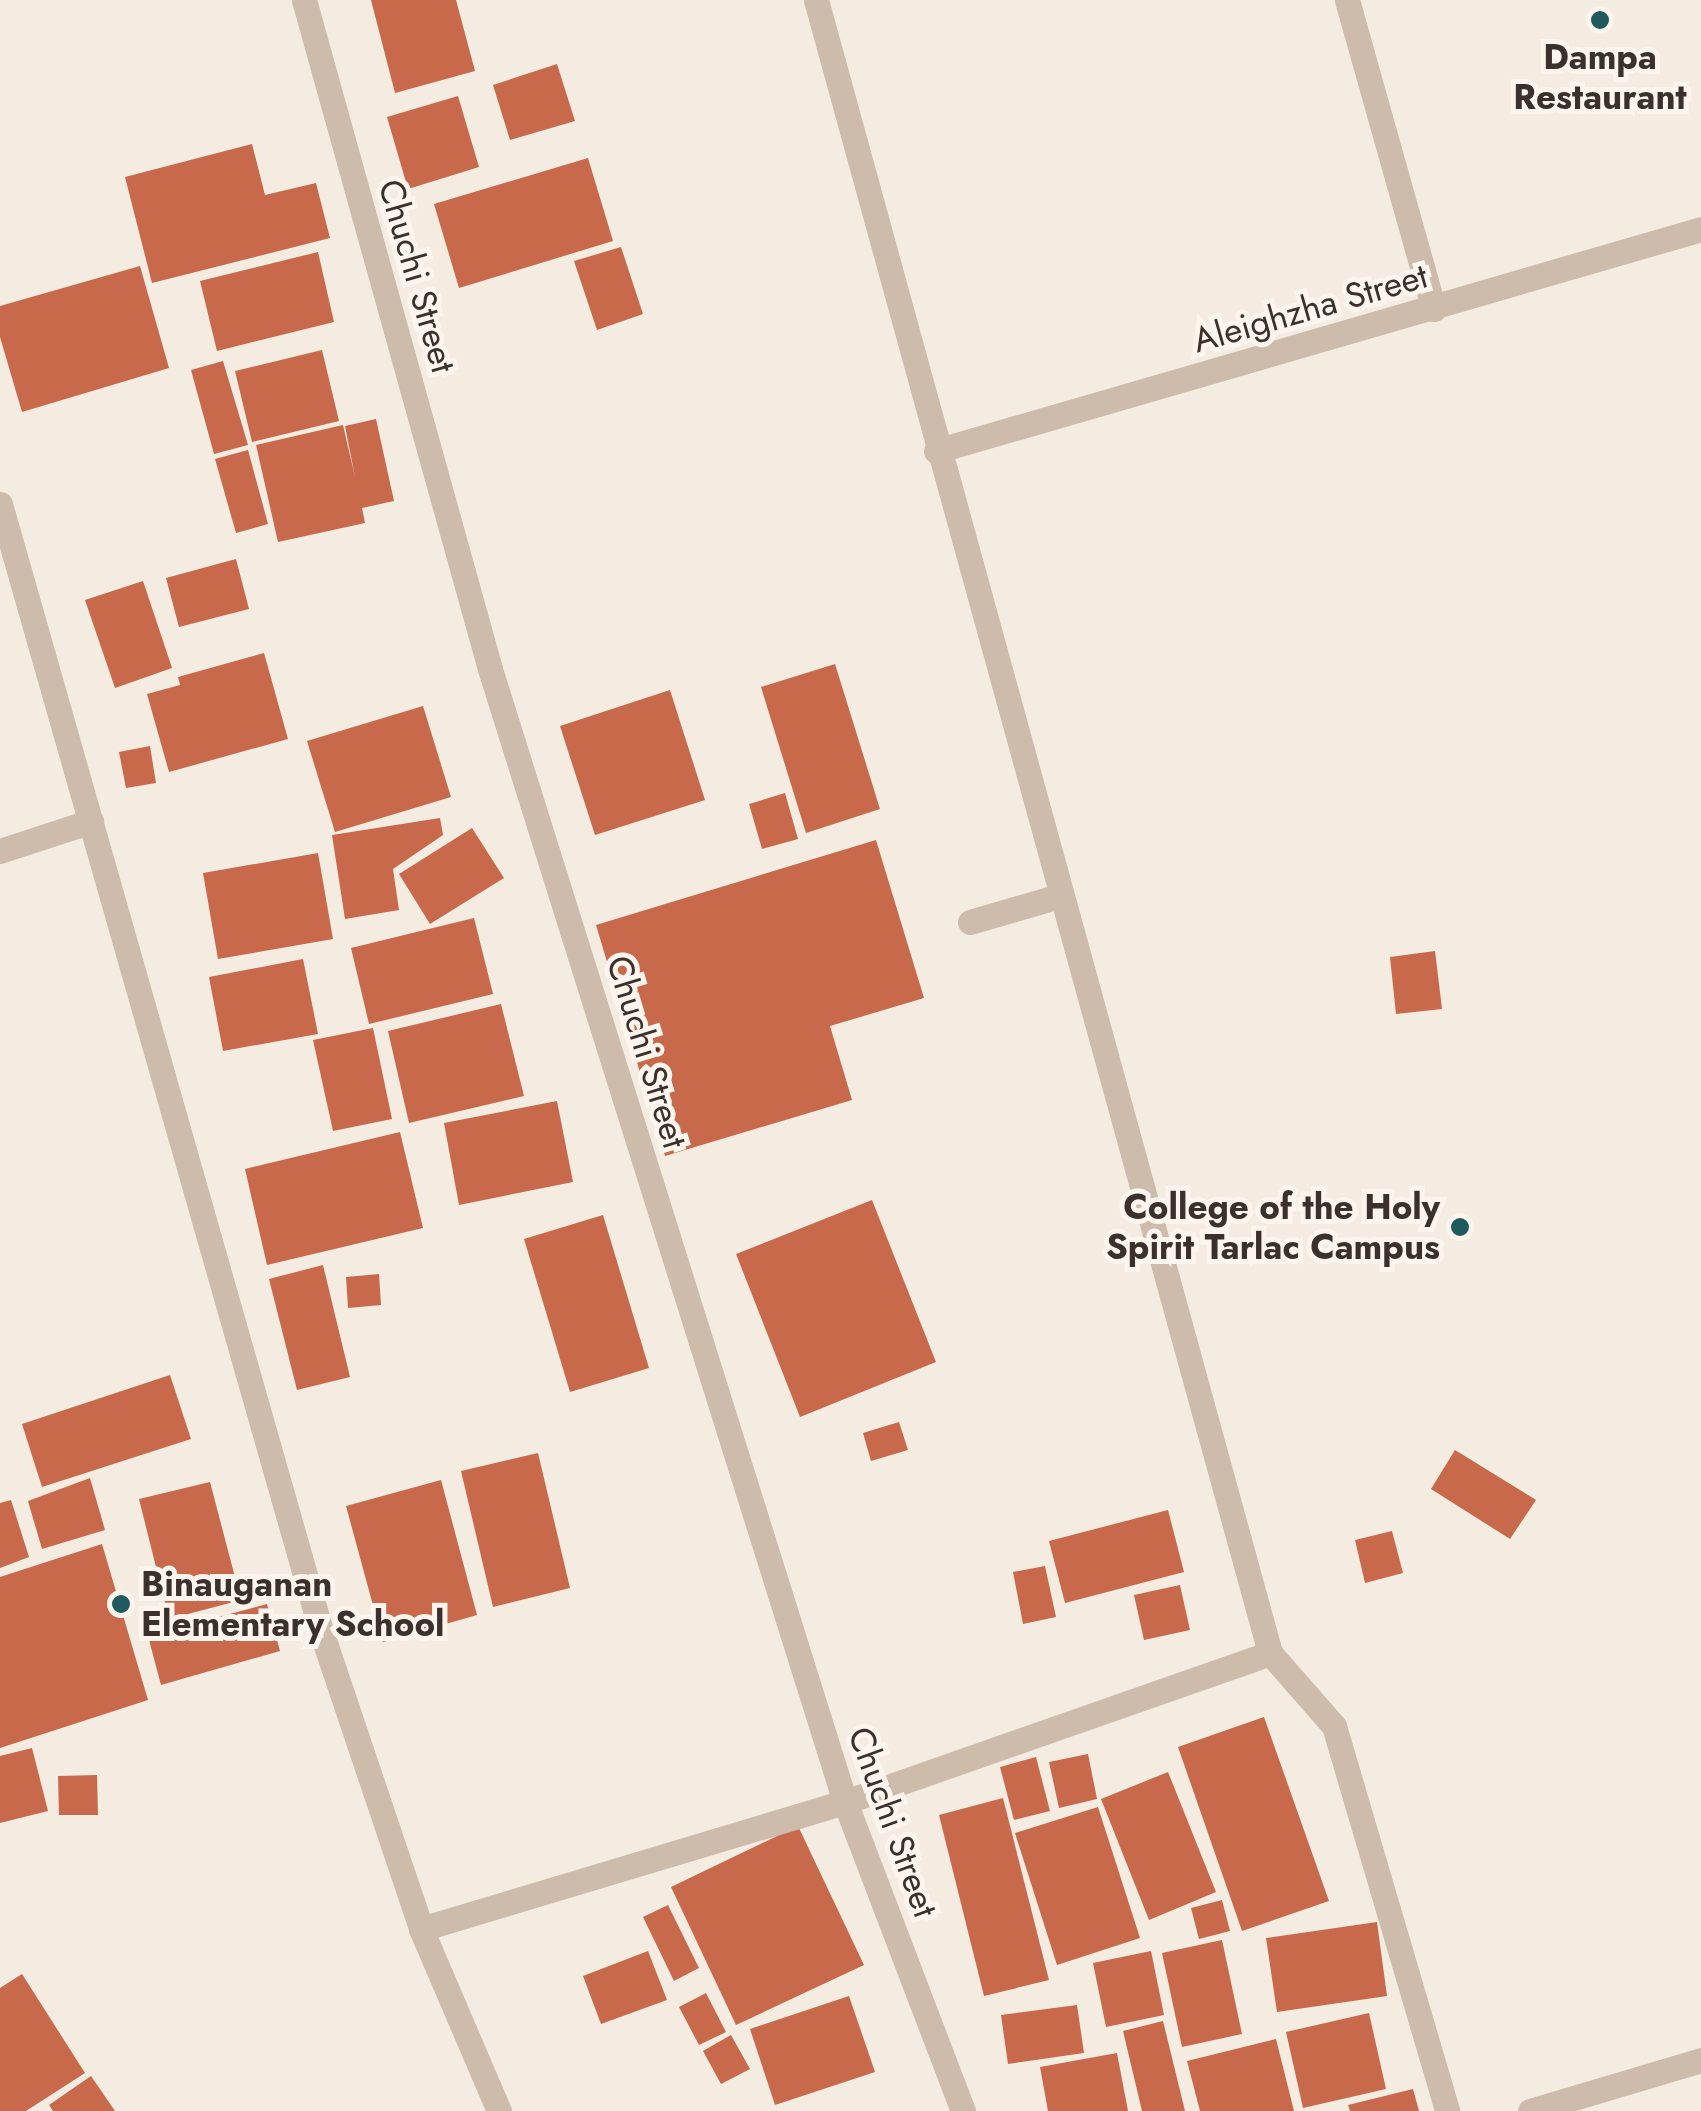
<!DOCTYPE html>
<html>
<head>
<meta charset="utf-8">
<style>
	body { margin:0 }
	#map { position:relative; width:1701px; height:2111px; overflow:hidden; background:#f4ebe1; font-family:Jost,sans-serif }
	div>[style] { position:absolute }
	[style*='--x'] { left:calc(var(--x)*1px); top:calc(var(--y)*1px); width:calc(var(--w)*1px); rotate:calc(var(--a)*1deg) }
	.building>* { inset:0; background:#c8694b }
	.lane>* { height:25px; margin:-12.5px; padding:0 12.5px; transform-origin:12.5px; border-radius:12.5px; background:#cdbbac }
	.street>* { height:25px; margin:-12.5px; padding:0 12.5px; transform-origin:12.5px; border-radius:12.5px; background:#cdbbac }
	.dots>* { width:28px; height:28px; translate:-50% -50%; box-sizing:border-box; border:5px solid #fbf5ee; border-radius:50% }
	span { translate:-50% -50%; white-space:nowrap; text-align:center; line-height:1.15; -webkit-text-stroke:10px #fbf5ee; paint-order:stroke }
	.poi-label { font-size:35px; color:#3b302b; font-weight:700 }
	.right { translate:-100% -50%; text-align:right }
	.left { translate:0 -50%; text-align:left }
	.street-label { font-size:35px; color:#3b302b }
</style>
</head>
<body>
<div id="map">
	<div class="building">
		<div style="clip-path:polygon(371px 0,456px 0,475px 71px,395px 93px)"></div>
		<div style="clip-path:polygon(557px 64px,575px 121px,510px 140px,493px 85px)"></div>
		<div style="clip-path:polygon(458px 96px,479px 167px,408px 189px,387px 117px)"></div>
		<div style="clip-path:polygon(252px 144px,265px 195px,316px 183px,330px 238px,152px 283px,125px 177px)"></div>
		<div style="clip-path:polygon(588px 158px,613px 241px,459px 288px,434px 204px)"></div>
		<div style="clip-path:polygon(621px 247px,643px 314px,597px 330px,574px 261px)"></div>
		<div style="clip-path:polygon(318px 252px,334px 322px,217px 351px,200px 281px)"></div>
		<div style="clip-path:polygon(140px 266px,169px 368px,22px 412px,0 337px,0 306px)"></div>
		<div style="clip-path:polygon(322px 350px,339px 421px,252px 442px,235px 371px)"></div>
		<div style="clip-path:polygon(223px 361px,248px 445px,214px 454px,191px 370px)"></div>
		<div style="clip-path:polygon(376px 419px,394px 501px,362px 508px,365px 523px,278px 542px,256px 445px,343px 425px,355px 477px,345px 426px)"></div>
		<div style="clip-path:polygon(248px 450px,268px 524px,236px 533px,215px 459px)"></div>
		<div style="clip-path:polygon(236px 559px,249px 609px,179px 627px,166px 578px)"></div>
		<div style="clip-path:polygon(143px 581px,172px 668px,115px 688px,85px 600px)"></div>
		<div style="clip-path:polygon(264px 653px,288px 739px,169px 772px,147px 694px,180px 685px,178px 677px)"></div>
		<div style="clip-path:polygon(835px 664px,880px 809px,806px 833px,761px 687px)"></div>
		<div style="clip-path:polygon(670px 690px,705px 800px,595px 835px,560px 726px)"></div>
		<div style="clip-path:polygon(423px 706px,451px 797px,335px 832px,307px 741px)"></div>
		<div style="clip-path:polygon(150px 746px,156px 783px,126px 788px,119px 752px)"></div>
		<div style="clip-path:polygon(785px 793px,798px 839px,762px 849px,749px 804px)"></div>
		<div style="clip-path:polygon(440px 818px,443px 835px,393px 869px,399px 910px,345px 919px,332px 835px)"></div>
		<div style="clip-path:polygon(472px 828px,504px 878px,430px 924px,399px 874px)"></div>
		<div style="clip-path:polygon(876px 840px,924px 998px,830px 1026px,852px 1100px,665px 1156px,596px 925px)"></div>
		<div style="clip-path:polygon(318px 853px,333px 939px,218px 959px,203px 873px)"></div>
		<div style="clip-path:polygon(474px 918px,493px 994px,369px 1024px,351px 948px)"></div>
		<div style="clip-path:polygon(1435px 951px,1442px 1009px,1396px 1014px,1390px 957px)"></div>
		<div style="clip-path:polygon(303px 959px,318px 1034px,223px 1051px,209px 977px)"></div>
		<div style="clip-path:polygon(501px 1004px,524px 1096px,409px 1123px,388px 1031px)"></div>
		<div style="clip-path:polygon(373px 1028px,392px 1119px,333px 1131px,313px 1040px)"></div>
		<div style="clip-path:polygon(557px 1101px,573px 1182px,459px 1205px,444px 1123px)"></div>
		<div style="clip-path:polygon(400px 1132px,423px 1228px,267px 1265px,245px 1169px)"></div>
		<div style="clip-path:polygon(872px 1200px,936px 1362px,800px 1417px,736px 1254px)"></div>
		<div style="clip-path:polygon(603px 1215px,649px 1368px,570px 1392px,524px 1239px)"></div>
		<div style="clip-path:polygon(323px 1265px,350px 1377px,297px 1390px,269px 1279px)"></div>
		<div style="clip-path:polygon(379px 1274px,381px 1305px,348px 1308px,346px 1277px)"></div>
		<div style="clip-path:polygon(170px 1375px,191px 1439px,42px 1487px,22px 1424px)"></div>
		<div style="clip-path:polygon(899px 1422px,908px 1450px,871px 1461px,863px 1433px)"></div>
		<div style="clip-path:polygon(1455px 1450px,1536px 1500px,1510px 1539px,1431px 1489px)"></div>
		<div style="clip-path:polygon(538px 1453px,570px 1588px,493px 1607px,461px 1471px)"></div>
		<div style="clip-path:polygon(90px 1478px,105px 1530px,42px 1549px,28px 1501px)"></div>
		<div style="clip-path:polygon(441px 1480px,477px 1615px,383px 1642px,346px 1506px)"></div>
		<div style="clip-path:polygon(210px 1482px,241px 1600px,169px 1619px,139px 1499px)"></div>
		<div style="clip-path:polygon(11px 1500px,29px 1557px,0 1568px,0 1503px)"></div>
		<div style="clip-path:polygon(1168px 1510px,1184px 1572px,1065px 1603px,1049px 1541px)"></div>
		<div style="clip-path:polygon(1392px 1531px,1403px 1573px,1365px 1583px,1355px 1540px)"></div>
		<div style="clip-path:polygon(102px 1544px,148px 1700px,0 1748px,0 1577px)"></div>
		<div style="clip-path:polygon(1045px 1566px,1056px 1617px,1023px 1624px,1013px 1572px)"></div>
		<div style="clip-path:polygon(1180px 1585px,1190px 1630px,1144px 1640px,1134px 1595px)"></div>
		<div style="clip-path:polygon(267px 1604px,280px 1651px,161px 1685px,148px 1636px)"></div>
		<div style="clip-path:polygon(1264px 1717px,1329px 1901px,1242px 1931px,1178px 1747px)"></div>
		<div style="clip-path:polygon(32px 1748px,48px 1811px,0 1823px,0 1756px)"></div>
		<div style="clip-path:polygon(1088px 1754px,1097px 1799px,1059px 1808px,1049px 1762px)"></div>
		<div style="clip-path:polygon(1036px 1757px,1050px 1811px,1014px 1820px,1000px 1767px)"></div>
		<div style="clip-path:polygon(1168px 1772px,1216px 1892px,1149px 1920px,1101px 1799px)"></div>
		<div style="clip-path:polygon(97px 1775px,98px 1815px,59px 1815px,58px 1776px)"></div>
		<div style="clip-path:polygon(1003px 1798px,1049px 1980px,984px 1996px,939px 1815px)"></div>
		<div style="clip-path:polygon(1098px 1807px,1140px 1938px,1057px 1965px,1015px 1833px)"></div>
		<div style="clip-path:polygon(798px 1826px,864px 1965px,736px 2025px,671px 1887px)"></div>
		<div style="clip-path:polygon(1222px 1900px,1230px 1931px,1199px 1939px,1191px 1908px)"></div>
		<div style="clip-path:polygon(668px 1905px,699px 1968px,674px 1981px,643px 1917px)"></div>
		<div style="clip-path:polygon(1377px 1922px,1387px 1996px,1277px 2012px,1266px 1938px)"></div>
		<div style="clip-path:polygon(1222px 1940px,1242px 2034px,1182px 2047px,1162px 1953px)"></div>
		<div style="clip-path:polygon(648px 1951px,667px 2000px,601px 2024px,583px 1976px)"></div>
		<div style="clip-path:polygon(1151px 1951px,1164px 2015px,1106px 2027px,1093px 1963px)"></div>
		<div style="clip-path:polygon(22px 1974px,85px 2073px,26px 2111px,0 2111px,0 1988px)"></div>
		<div style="clip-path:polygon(706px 1993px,726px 2032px,699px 2045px,679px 2007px)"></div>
		<div style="clip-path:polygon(849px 1996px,875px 2072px,775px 2105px,750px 2029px)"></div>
		<div style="clip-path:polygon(1077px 2005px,1084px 2053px,1008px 2064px,1001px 2015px)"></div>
		<div style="clip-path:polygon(1369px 2013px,1386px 2089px,1303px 2108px,1286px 2032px)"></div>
		<div style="clip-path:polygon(1163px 2021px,1185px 2111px,1142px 2111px,1123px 2031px)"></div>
		<div style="clip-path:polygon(731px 2035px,750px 2069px,721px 2084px,703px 2051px)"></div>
		<div style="clip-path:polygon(1276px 2039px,1294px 2111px,1200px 2111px,1187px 2061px)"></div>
		<div style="clip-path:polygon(1117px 2053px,1128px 2111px,1048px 2111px,1040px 2067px)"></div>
		<div style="clip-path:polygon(91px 2076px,115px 2111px,53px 2111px,49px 2105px)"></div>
		<div style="clip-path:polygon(1413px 2089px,1419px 2111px,1350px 2111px,1348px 2105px)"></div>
	</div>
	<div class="lane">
		<div style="--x:0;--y:851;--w:96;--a:-18.2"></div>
		<div style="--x:970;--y:922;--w:93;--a:-16.3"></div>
	</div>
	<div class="street">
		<div style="--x:304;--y:0;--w:694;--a:74.46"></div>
		<div style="--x:490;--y:669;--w:1187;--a:72.6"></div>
		<div style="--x:845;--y:1802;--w:331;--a:69.1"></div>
		<div style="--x:816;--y:0;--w:1714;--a:74.64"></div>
		<div style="--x:1270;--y:1653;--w:97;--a:48.8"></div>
		<div style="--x:1334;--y:1726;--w:401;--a:73.6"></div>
		<div style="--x:1347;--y:0;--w:321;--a:74.3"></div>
		<div style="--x:936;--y:451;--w:797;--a:-16.18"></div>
		<div style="--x:0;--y:504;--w:1172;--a:74.1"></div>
		<div style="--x:321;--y:1631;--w:314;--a:71.4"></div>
		<div style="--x:421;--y:1929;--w:198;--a:66.8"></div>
		<div style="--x:421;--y:1929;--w:443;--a:-16.7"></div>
		<div style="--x:845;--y:1802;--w:450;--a:-19.3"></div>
		<div style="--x:1530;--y:2111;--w:178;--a:-16.6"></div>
	</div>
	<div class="dots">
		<div style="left:1600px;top:20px;background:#1f5a5e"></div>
		<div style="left:1460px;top:1227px;background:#1f5a5e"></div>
		<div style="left:121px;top:1604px;background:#1f5a5e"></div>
	</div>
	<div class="poi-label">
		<span style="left:1600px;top:77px">Dampa<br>Restaurant</span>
		<span class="right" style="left:1440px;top:1227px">College of the Holy<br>Spirit Tarlac Campus</span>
		<span class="left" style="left:141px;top:1604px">Binauganan<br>Elementary School</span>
	</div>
	<div class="street-label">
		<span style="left:417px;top:276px;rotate:74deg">Chuchi Street</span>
		<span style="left:1310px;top:308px;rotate:-16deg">Aleighzha Street</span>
		<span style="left:647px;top:1052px;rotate:73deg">Chuchi Street</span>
		<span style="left:893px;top:1822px;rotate:70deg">Chuchi Street</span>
	</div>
</div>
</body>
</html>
